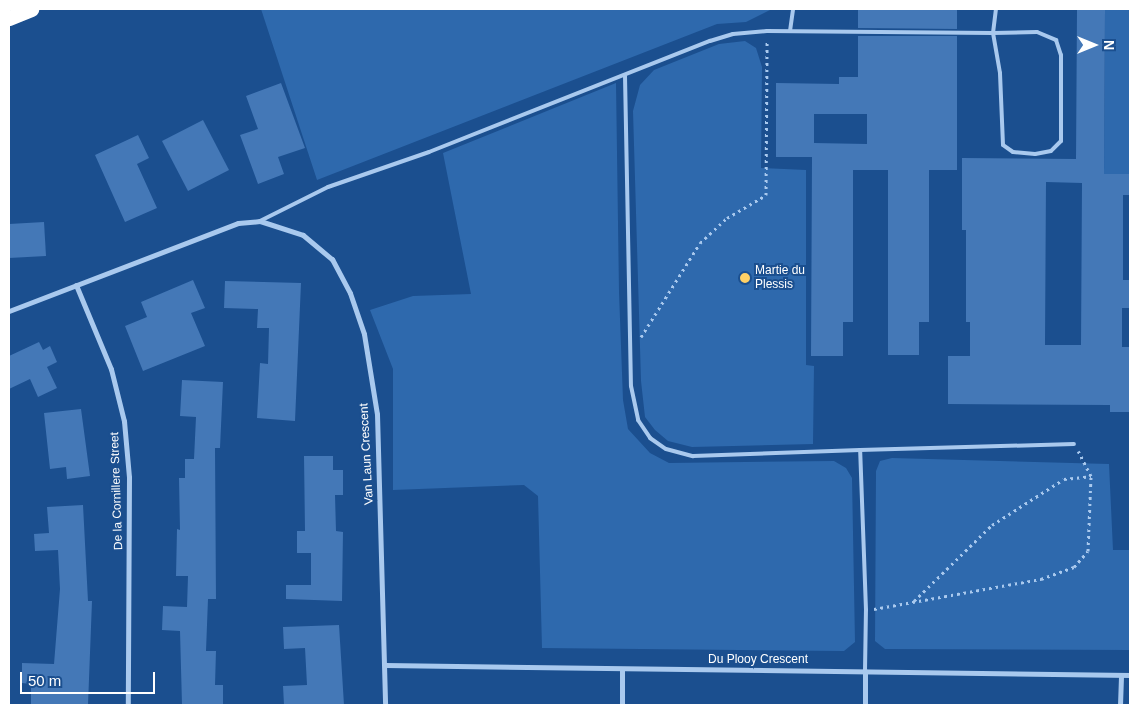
<!DOCTYPE html>
<html>
<head>
<meta charset="utf-8">
<style>
	body { margin:0 }
	#map { position:relative; width:1139px; height:714px; overflow:hidden; background:#1b4f8f; font-family:Helvetica,sans-serif }
	div>[style] { position:absolute }
	[style*='--x'] { left:calc(var(--x)*1px); top:calc(var(--y)*1px); width:calc(var(--w)*1px); rotate:calc(var(--a)*1deg) }
	.green>* { inset:0; background:#2e69ad }
	.building>* { inset:0; background:#4478b7 }
	.path>* { height:3px; margin-top:-1.5px; transform-origin:0; background:repeating-linear-gradient(90deg,#a9c9ee 0 2.5px,transparent 0 6.5px) }
	.service>* { height:4px; margin:-2px; padding:0 2px; transform-origin:2px; border-radius:2px; background:#a9c9ee }
	.minor>* { height:5px; margin:-2.5px; padding:0 2.5px; transform-origin:2.5px; border-radius:2.5px; background:#a9c9ee }
	.motorway>* { height:15px; margin:-7.5px; padding:0 7.5px; transform-origin:7.5px; border-radius:7.5px; background:#fff }
	.dots>* { width:14px; height:14px; translate:-50% -50%; box-sizing:border-box; border:2px solid #1b4f8f; border-radius:50% }
	span { translate:-50% -50%; white-space:nowrap; text-align:center; line-height:1.15; -webkit-text-stroke:4px #1b4f8f; paint-order:stroke }
	.poi-label { font-size:12px; color:#fff }
	.left { translate:0 -50%; text-align:left }
	.street-label { font-size:12px; color:#fff }
	.frame { position:absolute; inset:0; border:10px solid #fff; pointer-events:none }
	.north { position:absolute; left:1069px; top:20px; width:50px; height:50px; -webkit-text-stroke:4px #1b4f8f; paint-order:stroke; rotate:90deg; font-size:14px; font-weight:700; line-height:20px; text-align:center; color:#fff }
	.north::after { content:''; display:block; margin:auto; width:18px; height:22px; background:#fff; clip-path:polygon(50% 0,100% 100%,50% 72%,0 100%) }
	.scale { position:absolute; left:20px; top:672px; width:135px; height:22px; box-sizing:border-box; border:2px solid #fff; border-top:0; padding-left:6px; font-size:15px; line-height:18px; white-space:nowrap; color:#fff; -webkit-text-stroke:4px #1b4f8f; paint-order:stroke }
</style>
</head>
<body>
<div id="map">
	<div class="green">
		<div style="clip-path:polygon(261px 9px,772px 9px,746px 22px,717px 24px,317px 180px)"></div>
		<div style="clip-path:polygon(1105px 9px,1130px 9px,1130px 174px,1104px 174px)"></div>
		<div style="clip-path:polygon(745px 41px,756px 48px,762px 67px,761px 168px,806px 170px,806px 365px,814px 366px,813px 444px,692px 447px,668px 441px,655px 430px,645px 417px,641px 381px,633px 111px,640px 85px,654px 70px,719px 44px)"></div>
		<div style="clip-path:polygon(616px 83px,619px 292px,623px 400px,628px 429px,650px 453px,669px 463px,834px 461px,846px 468px,852px 478px,855px 642px,844px 651px,542px 648px,538px 496px,524px 485px,393px 490px,393px 369px,370px 310px,413px 296px,471px 294px,443px 153px)"></div>
		<div style="clip-path:polygon(892px 458px,1109px 464px,1113px 550px,1130px 550px,1130px 650px,885px 649px,875px 641px,876px 471px,880px 461px)"></div>
	</div>
	<div class="building">
		<div style="clip-path:polygon(858px 9px,957px 9px,957px 29px,858px 28px)"></div>
		<div style="clip-path:polygon(evenodd,1077px 9px,1105px 9px,1104px 174px,1130px 174px,1130px 195px,1123px 195px,1123px 280px,1130px 280px,1130px 308px,1122px 308px,1122px 347px,1130px 347px,1130px 412px,1110px 412px,1110px 405px,948px 404px,948px 356px,970px 356px,970px 322px,966px 322px,966px 230px,962px 230px,962px 158px,1076px 159px,1077px 9px,1046px 182px,1082px 183px,1081px 345px,1045px 345px,1046px 182px)"></div>
		<div style="clip-path:polygon(evenodd,858px 36px,957px 36px,957px 170px,929px 170px,929px 322px,919px 322px,919px 355px,888px 355px,888px 170px,853px 170px,853px 322px,843px 322px,843px 356px,811px 356px,812px 157px,776px 157px,776px 83px,839px 84px,839px 77px,858px 77px,858px 36px,814px 114px,867px 114px,867px 144px,814px 143px,814px 114px)"></div>
		<div style="clip-path:polygon(281px 83px,305px 148px,278px 157px,284px 174px,258px 184px,240px 135px,258px 129px,246px 96px)"></div>
		<div style="clip-path:polygon(203px 120px,229px 170px,188px 191px,162px 141px)"></div>
		<div style="clip-path:polygon(138px 135px,149px 158px,137px 164px,157px 208px,125px 222px,95px 155px)"></div>
		<div style="clip-path:polygon(44px 222px,46px 256px,9px 258px,9px 224px)"></div>
		<div style="clip-path:polygon(193px 280px,205px 308px,191px 313px,205px 346px,143px 371px,125px 326px,147px 317px,141px 302px)"></div>
		<div style="clip-path:polygon(225px 281px,301px 283px,295px 421px,257px 418px,260px 363px,268px 364px,269px 328px,257px 328px,258px 309px,224px 308px)"></div>
		<div style="clip-path:polygon(39px 342px,43px 350px,50px 346px,57px 362px,47px 367px,57px 388px,38px 397px,30px 379px,9px 389px,9px 356px)"></div>
		<div style="clip-path:polygon(182px 380px,223px 382px,220px 448px,215px 448px,216px 599px,208px 599px,206px 651px,216px 651px,215px 685px,223px 685px,223px 705px,182px 705px,180px 631px,162px 630px,163px 606px,187px 607px,188px 576px,176px 576px,177px 529px,180px 530px,179px 478px,185px 478px,185px 459px,194px 459px,196px 417px,180px 416px)"></div>
		<div style="clip-path:polygon(81px 409px,90px 476px,67px 479px,66px 467px,50px 469px,44px 413px)"></div>
		<div style="clip-path:polygon(304px 456px,333px 456px,333px 470px,343px 470px,343px 495px,335px 495px,336px 531px,343px 532px,342px 601px,286px 599px,286px 585px,311px 585px,311px 553px,297px 553px,297px 531px,305px 531px)"></div>
		<div style="clip-path:polygon(83px 505px,88px 601px,92px 601px,88px 705px,31px 705px,31px 684px,22px 683px,22px 663px,54px 664px,60px 589px,58px 550px,35px 551px,34px 534px,49px 533px,47px 507px)"></div>
		<div style="clip-path:polygon(339px 625px,344px 705px,284px 705px,283px 686px,307px 685px,305px 648px,284px 649px,283px 627px)"></div>
	</div>
	<div class="path">
		<div style="--x:641;--y:337;--w:111;--a:-57.9"></div>
		<div style="--x:700;--y:243;--w:37;--a:-43"></div>
		<div style="--x:727;--y:218;--w:45;--a:-30.5"></div>
		<div style="--x:766;--y:195;--w:153;--a:-89.6"></div>
		<div style="--x:914;--y:601;--w:109;--a:-44.3"></div>
		<div style="--x:992;--y:525;--w:85;--a:-32.6"></div>
		<div style="--x:1064;--y:479;--w:27;--a:-6"></div>
		<div style="--x:874;--y:609;--w:170;--a:-10.2"></div>
		<div style="--x:1041;--y:579;--w:35;--a:-20"></div>
		<div style="--x:1074;--y:567;--w:21;--a:-49"></div>
		<div style="--x:1088;--y:551;--w:75;--a:-87.7"></div>
		<div style="--x:1091;--y:476;--w:28;--a:-117"></div>
	</div>
	<div class="service">
		<div style="--x:790;--y:31;--w:22;--a:-82"></div>
		<div style="--x:625;--y:76;--w:310;--a:88.9"></div>
		<div style="--x:631;--y:386;--w:35;--a:78"></div>
		<div style="--x:638;--y:420;--w:22;--a:56"></div>
		<div style="--x:650;--y:438;--w:19;--a:35"></div>
		<div style="--x:666;--y:449;--w:28;--a:15"></div>
		<div style="--x:693;--y:456;--w:167;--a:-2.1"></div>
		<div style="--x:260;--y:221;--w:76;--a:-26.6"></div>
		<div style="--x:328;--y:187;--w:107;--a:-19.1"></div>
		<div style="--x:429;--y:152;--w:302;--a:-21.6"></div>
		<div style="--x:710;--y:41;--w:24;--a:-17"></div>
		<div style="--x:733;--y:34;--w:34;--a:-5"></div>
		<div style="--x:767;--y:31;--w:226;--a:0.5"></div>
		<div style="--x:993;--y:33;--w:44;--a:-1.3"></div>
		<div style="--x:1037;--y:32;--w:21;--a:23"></div>
		<div style="--x:1056;--y:40;--w:16;--a:72"></div>
		<div style="--x:1061;--y:55;--w:86;--a:90"></div>
		<div style="--x:1061;--y:141;--w:14;--a:135"></div>
		<div style="--x:1051;--y:151;--w:16;--a:169"></div>
		<div style="--x:1035;--y:154;--w:22;--a:-175"></div>
		<div style="--x:1013;--y:152;--w:12;--a:-145"></div>
		<div style="--x:1003;--y:145;--w:72;--a:-92.4"></div>
		<div style="--x:1000;--y:73;--w:41;--a:-99.9"></div>
		<div style="--x:993;--y:33;--w:24;--a:-83"></div>
		<div style="--x:865;--y:671;--w:61;--a:-89.1"></div>
		<div style="--x:866;--y:610;--w:160;--a:-92.1"></div>
		<div style="--x:860;--y:450;--w:214;--a:-1.6"></div>
	</div>
	<div class="minor">
		<div style="--x:76;--y:285;--w:91;--a:67.4"></div>
		<div style="--x:111;--y:369;--w:54;--a:76"></div>
		<div style="--x:124;--y:421;--w:56;--a:84.9"></div>
		<div style="--x:129;--y:477;--w:228;--a:90.3"></div>
		<div style="--x:9;--y:311;--w:245;--a:-21"></div>
		<div style="--x:238;--y:223;--w:22;--a:-5"></div>
		<div style="--x:260;--y:221;--w:45;--a:18"></div>
		<div style="--x:303;--y:235;--w:38;--a:40"></div>
		<div style="--x:332;--y:259;--w:38;--a:62"></div>
		<div style="--x:350;--y:293;--w:43;--a:71.1"></div>
		<div style="--x:364;--y:334;--w:81;--a:80.8"></div>
		<div style="--x:377;--y:414;--w:291;--a:88.4"></div>
		<div style="--x:385;--y:665;--w:745;--a:0.77"></div>
		<div style="--x:622;--y:669;--w:36;--a:90"></div>
		<div style="--x:865;--y:671;--w:34;--a:90"></div>
		<div style="--x:1120;--y:705;--w:30;--a:-88"></div>
	</div>
	<div class="motorway">
		<div style="--x:9;--y:18;--w:24;--a:-22"></div>
	</div>
	<div class="dots">
		<div style="left:745px;top:278px;background:#ffd166"></div>
	</div>
	<div class="poi-label">
		<span class="left" style="left:755px;top:278px">Martie du<br>Plessis</span>
	</div>
	<div class="street-label">
		<span style="left:367px;top:454px;rotate:-93deg">Van Laun Crescent</span>
		<span style="left:117px;top:491px;rotate:-92deg">De la Cornillere Street</span>
		<span style="left:758px;top:660px">Du Plooy Crescent</span>
	</div>
	<div class="frame"></div>
	<div class="north">N</div>
	<div class="scale">50 m</div>
</div>
</body>
</html>
